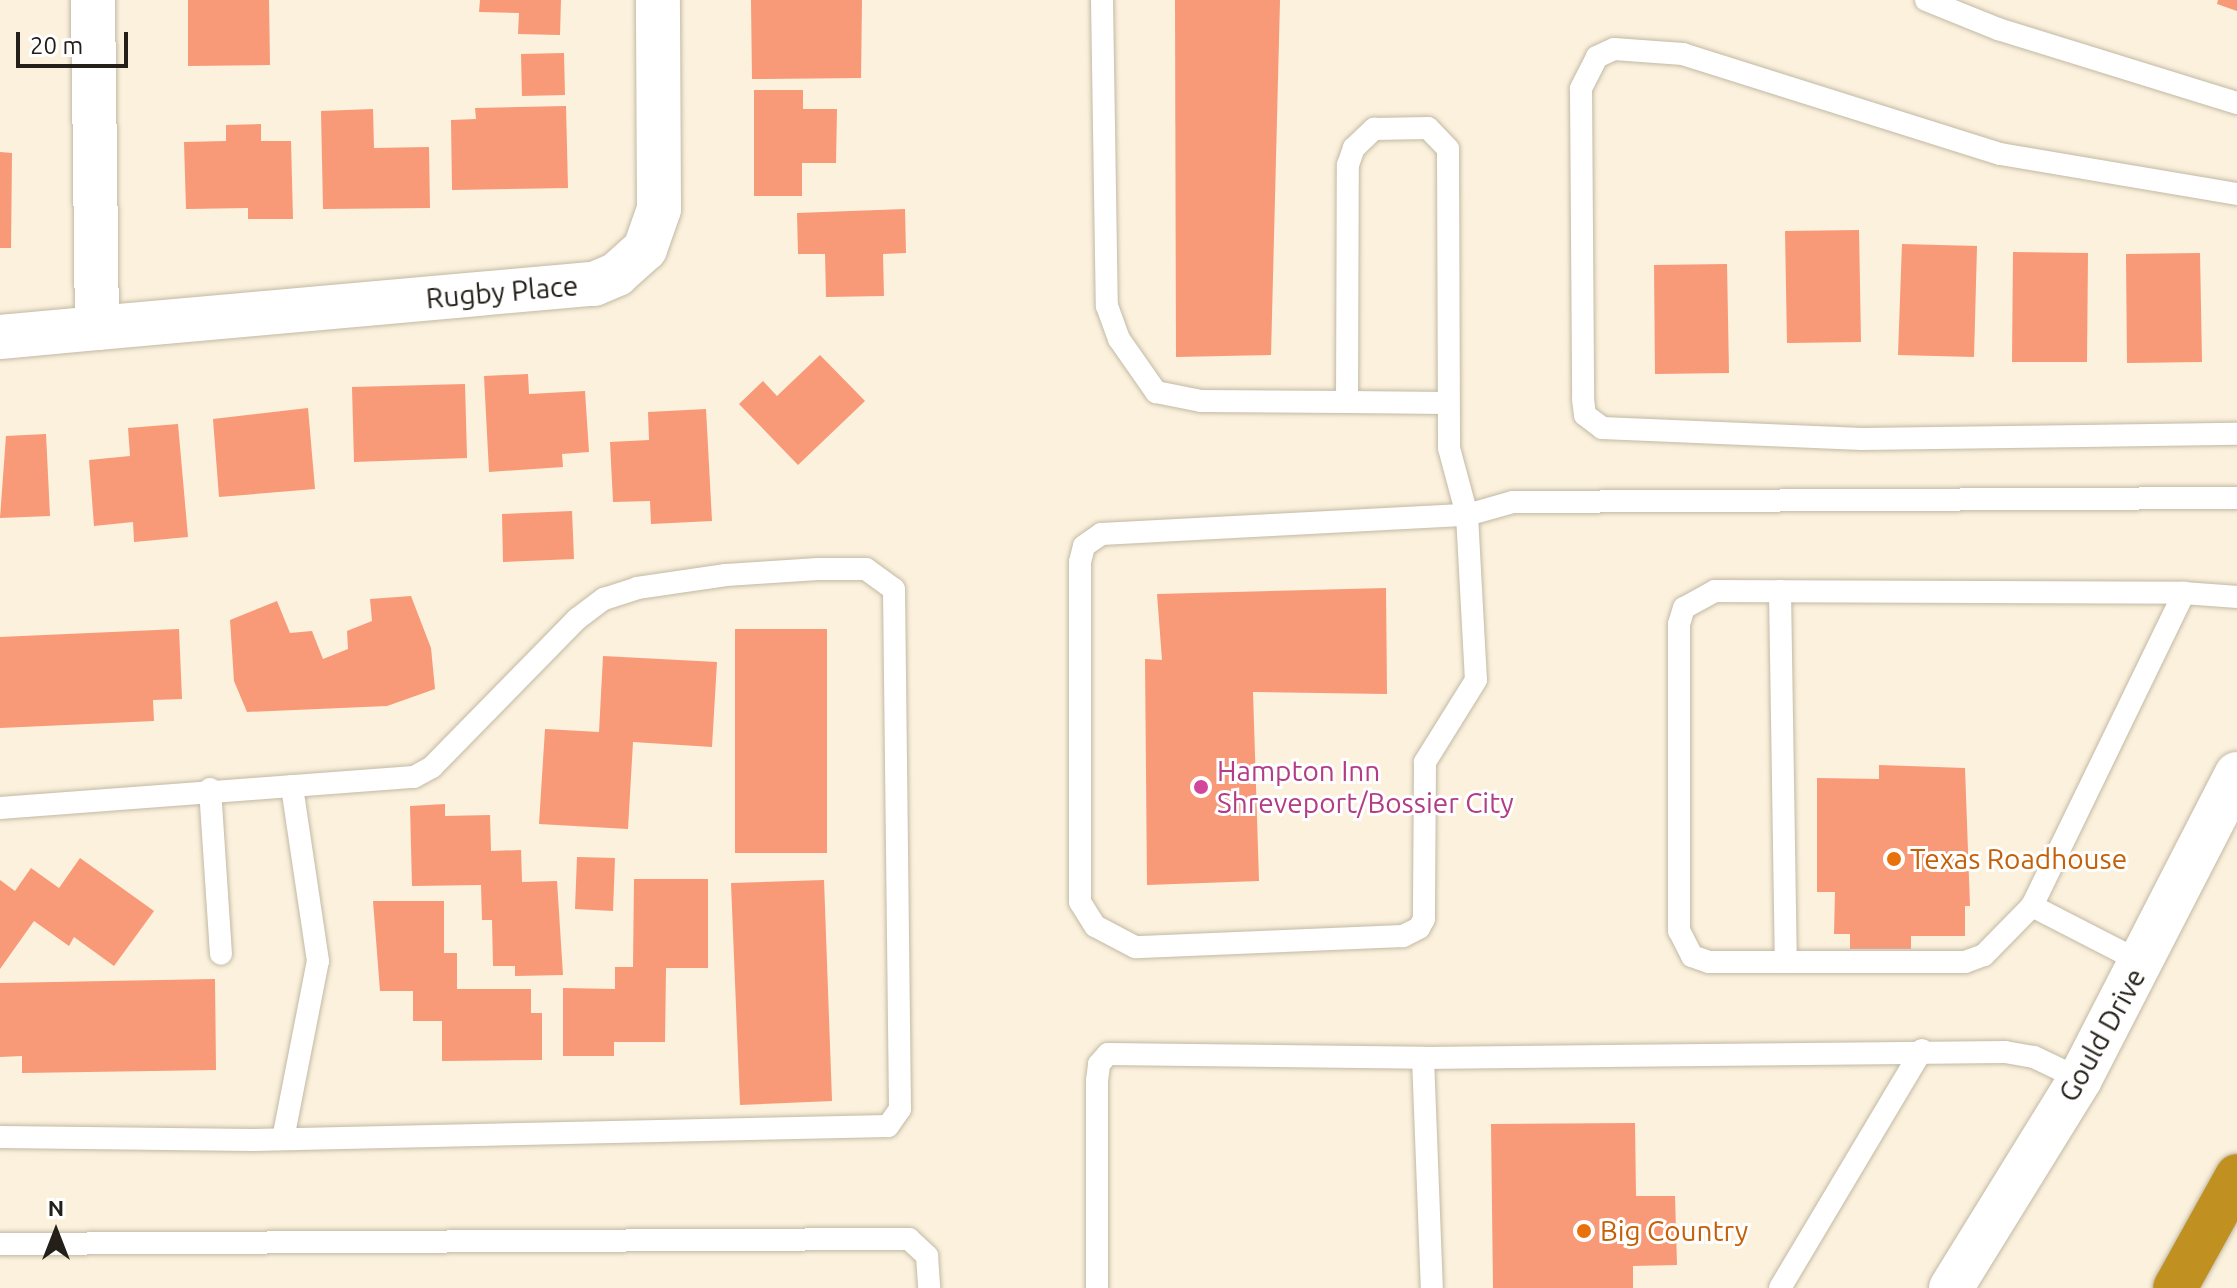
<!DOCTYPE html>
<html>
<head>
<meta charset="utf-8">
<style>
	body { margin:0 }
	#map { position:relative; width:2237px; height:1288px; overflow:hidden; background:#fbf1dc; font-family:Ubuntu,sans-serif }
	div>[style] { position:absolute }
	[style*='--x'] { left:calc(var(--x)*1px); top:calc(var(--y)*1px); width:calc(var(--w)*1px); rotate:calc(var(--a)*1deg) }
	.building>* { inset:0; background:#f89978 }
	.roads { filter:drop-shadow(0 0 2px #c2b9a5) drop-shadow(0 0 2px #c2b9a5) }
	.service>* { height:22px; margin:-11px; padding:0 11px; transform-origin:11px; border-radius:11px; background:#fff }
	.minor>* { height:44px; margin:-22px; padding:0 22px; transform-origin:22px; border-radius:22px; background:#fff }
	.motorway>* { height:44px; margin:-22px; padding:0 22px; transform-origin:22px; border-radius:22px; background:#c09121 }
	.dots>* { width:22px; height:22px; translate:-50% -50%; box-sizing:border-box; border:4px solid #fff; border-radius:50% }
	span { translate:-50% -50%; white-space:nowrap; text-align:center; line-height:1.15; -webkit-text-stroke:6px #fff; paint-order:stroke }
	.street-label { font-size:28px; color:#242019 }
	.hotel-label { font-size:28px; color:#b23c85 }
	.left { translate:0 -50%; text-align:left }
	.food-label { font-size:28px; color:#c56008 }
	.north { position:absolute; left:16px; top:1192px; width:80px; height:80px; -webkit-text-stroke:6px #fff; paint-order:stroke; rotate:0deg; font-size:22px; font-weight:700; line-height:32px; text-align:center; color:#242019 }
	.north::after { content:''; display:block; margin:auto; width:28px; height:36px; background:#242019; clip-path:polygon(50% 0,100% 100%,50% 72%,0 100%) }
	.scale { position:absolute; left:16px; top:32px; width:112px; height:36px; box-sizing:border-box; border:4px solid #242019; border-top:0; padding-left:10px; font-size:24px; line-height:28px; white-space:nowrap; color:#242019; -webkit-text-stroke:6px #fff; paint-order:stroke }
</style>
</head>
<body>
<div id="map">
	<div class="building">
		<div style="clip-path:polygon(188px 0,269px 0,270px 65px,188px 66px)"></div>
		<div style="clip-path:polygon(480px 0,561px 0,560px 35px,518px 34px,519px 13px,479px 12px)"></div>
		<div style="clip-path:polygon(751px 0,862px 0,861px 78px,752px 79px)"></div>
		<div style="clip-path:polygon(1175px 0,1280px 0,1271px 355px,1176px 357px)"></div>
		<div style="clip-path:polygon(2218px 0,2237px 0,2237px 11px,2217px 4px)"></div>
		<div style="clip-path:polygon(564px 53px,565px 95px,522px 96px,521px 54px)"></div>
		<div style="clip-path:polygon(754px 90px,803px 90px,803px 109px,837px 109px,836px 163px,802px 163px,802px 196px,754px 196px)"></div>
		<div style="clip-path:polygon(566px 106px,568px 188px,452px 190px,451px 120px,476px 119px,475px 108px)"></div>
		<div style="clip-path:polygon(373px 109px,374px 148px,429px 147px,430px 208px,323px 209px,321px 111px)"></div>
		<div style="clip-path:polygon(261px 124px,261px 141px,291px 141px,293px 219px,248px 219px,248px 208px,186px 209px,184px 142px,226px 141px,226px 125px)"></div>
		<div style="clip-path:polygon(0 152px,12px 153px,11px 248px,0 248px)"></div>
		<div style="clip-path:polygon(905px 209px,906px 253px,883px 254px,884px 296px,826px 297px,825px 254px,798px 254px,797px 213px)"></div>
		<div style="clip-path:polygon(1859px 230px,1861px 342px,1787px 343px,1785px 231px)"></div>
		<div style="clip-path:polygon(1902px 244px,1977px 246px,1974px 357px,1898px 355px)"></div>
		<div style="clip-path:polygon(2013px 252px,2088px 253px,2087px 362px,2012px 362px)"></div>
		<div style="clip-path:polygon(2200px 253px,2202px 362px,2127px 363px,2126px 254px)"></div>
		<div style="clip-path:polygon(1727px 264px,1729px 373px,1655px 374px,1654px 265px)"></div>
		<div style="clip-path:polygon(820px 355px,865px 401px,798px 465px,739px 404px,763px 381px,777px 396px)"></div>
		<div style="clip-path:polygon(528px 374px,529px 394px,585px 391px,589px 452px,562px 454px,563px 467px,489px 472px,484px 376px)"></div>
		<div style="clip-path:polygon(465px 384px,467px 458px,354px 462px,352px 387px)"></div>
		<div style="clip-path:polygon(308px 408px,315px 489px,219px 497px,213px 419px)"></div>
		<div style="clip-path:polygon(706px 409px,712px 521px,651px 524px,650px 501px,613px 502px,610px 442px,649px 440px,648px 412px)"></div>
		<div style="clip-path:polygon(178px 424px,188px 537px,134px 542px,133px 522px,94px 526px,89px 460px,130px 456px,128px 428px)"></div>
		<div style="clip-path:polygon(46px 434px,50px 516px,0 518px,6px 436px)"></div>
		<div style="clip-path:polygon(572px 511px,574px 559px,503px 562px,502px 514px)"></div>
		<div style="clip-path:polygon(1386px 588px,1387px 694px,1253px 692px,1259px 881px,1147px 885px,1145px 659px,1162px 660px,1157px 594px)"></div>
		<div style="clip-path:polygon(411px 596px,431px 648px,435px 689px,387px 706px,247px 712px,234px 681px,230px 620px,277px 601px,290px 633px,312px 631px,323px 659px,348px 649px,347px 631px,372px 621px,370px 599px)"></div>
		<div style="clip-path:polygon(179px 629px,182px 699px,153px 700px,154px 721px,0 728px,0 637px)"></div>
		<div style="clip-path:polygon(735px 629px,827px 629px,827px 853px,735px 853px)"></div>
		<div style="clip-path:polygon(603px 656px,717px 662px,712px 747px,633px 742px,628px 829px,539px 824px,545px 729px,599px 732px)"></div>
		<div style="clip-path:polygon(1879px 765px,1965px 768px,1970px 906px,1965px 906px,1965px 936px,1911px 936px,1911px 949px,1850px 949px,1850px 934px,1834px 934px,1835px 892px,1817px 892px,1817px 778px,1879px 779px)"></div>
		<div style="clip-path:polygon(445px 804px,445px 816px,490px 815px,491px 851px,521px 850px,522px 882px,557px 881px,563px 975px,515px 976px,515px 966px,493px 966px,492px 920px,482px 920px,481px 885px,412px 886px,410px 806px)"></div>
		<div style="clip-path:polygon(577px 857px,615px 858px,613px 911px,575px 909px)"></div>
		<div style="clip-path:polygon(80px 858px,154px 911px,114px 966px,74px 937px,69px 946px,34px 921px,0 969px,0 880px,15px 891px,31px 868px,59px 888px)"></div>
		<div style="clip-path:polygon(634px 879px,708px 879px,708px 968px,666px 968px,665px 1042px,614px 1042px,614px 1056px,563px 1056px,563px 988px,615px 989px,615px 967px,633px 967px)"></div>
		<div style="clip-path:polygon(824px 880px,832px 1101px,740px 1105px,731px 883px)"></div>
		<div style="clip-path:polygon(373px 901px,444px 901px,444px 953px,457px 953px,457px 989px,531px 989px,531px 1013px,542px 1013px,542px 1060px,442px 1061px,442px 1021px,413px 1021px,413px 991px,380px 991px)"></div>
		<div style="clip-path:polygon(215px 979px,216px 1070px,22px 1073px,22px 1056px,0 1057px,0 983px)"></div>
		<div style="clip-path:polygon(1635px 1123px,1636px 1196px,1675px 1196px,1677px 1265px,1633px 1266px,1633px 1288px,1493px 1288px,1491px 1124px)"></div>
	</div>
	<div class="roads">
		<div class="service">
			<div style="--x:1102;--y:0;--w:306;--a:89.1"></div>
			<div style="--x:1107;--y:306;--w:35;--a:70"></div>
			<div style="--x:1119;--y:339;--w:65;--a:55.1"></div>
			<div style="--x:1156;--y:392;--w:46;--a:11.3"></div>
			<div style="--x:1201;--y:401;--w:146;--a:0.4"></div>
			<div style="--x:1926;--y:0;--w:78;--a:21.9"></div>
			<div style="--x:1998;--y:29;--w:250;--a:17.2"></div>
			<div style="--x:2237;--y:194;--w:240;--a:-170.4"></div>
			<div style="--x:2000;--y:154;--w:332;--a:-162.5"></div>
			<div style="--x:1683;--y:54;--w:69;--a:-175.9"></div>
			<div style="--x:1614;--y:49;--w:19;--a:155"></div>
			<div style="--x:1597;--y:57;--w:36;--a:117"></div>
			<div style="--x:1581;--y:89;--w:310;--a:89.6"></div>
			<div style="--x:1583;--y:399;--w:16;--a:83"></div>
			<div style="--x:1585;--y:415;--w:21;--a:37"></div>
			<div style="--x:1602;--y:428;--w:260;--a:2.4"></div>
			<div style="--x:1862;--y:439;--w:375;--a:-0.8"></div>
			<div style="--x:1448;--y:403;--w:101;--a:-179.4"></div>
			<div style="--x:1347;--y:402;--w:237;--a:-89.8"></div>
			<div style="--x:1348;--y:165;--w:18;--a:-71"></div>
			<div style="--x:1354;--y:148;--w:28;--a:-44"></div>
			<div style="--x:1374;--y:129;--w:54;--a:-1.1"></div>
			<div style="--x:1428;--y:128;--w:29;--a:46"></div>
			<div style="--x:1448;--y:149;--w:299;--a:89.8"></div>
			<div style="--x:1449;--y:448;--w:69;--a:75"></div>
			<div style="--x:1467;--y:515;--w:165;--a:86.9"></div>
			<div style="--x:1476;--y:680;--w:97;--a:121.9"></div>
			<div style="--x:1425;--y:762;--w:157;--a:90.4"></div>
			<div style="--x:1424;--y:919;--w:10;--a:119"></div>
			<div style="--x:1419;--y:928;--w:18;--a:153"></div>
			<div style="--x:1403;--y:936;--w:268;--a:177.6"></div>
			<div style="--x:1135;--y:947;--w:45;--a:-152.3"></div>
			<div style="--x:1095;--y:926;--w:28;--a:-122"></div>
			<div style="--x:1080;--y:902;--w:340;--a:-90"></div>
			<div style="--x:1080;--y:562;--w:16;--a:-76"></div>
			<div style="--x:1084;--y:546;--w:21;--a:-35"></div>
			<div style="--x:1101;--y:534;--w:366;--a:-3"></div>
			<div style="--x:1467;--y:515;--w:48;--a:-15.8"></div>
			<div style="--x:1513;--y:502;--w:724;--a:-0.32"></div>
			<div style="--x:1780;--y:591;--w:371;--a:89.1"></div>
			<div style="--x:210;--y:789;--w:165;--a:86.2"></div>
			<div style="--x:0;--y:808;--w:415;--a:-4.3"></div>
			<div style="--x:414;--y:777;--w:21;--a:-29"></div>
			<div style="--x:432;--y:767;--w:207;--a:-45.6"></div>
			<div style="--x:577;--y:619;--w:34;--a:-37"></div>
			<div style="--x:604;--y:599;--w:35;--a:-18"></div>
			<div style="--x:637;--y:588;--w:90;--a:-8.3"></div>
			<div style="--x:726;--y:575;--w:92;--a:-3.7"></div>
			<div style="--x:818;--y:569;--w:48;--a:0"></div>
			<div style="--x:866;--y:569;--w:34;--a:36"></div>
			<div style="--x:894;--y:589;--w:520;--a:89.34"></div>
			<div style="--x:900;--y:1109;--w:21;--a:125"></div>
			<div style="--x:888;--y:1126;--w:635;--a:178.74"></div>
			<div style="--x:253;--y:1140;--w:253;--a:-179.3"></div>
			<div style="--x:2032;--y:906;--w:69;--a:134.4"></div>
			<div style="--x:1984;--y:955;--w:20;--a:160"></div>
			<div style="--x:1965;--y:962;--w:256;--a:180"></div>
			<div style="--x:1709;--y:962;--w:18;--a:-161"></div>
			<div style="--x:1692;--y:956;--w:28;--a:-117"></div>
			<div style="--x:1679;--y:931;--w:307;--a:-90"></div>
			<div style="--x:1679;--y:624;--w:17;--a:-73"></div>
			<div style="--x:1684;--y:608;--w:35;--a:-29"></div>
			<div style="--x:1715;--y:591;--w:469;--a:0.2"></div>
			<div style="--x:2141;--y:962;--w:123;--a:-152.8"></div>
			<div style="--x:2032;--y:906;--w:348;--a:-64.1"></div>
			<div style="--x:2184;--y:593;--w:53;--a:4.3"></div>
			<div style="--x:1423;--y:1058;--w:230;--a:87.8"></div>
			<div style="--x:283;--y:1139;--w:181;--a:-78.9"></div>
			<div style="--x:318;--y:961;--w:177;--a:-98.5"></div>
			<div style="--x:0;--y:1244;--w:909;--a:-0.32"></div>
			<div style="--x:909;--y:1239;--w:25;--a:43"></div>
			<div style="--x:927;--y:1256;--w:32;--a:86"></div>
			<div style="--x:1097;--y:1288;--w:207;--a:-90"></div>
			<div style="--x:1097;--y:1081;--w:17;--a:-83"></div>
			<div style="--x:1099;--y:1064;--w:13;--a:-48"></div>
			<div style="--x:1108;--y:1054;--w:315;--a:0.7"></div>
			<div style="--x:1423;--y:1058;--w:582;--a:-0.59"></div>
			<div style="--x:2005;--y:1052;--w:29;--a:10"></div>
			<div style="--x:2034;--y:1057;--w:51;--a:25.6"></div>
			<div style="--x:1780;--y:1288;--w:277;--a:-59.2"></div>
		</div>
		<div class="minor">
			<div style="--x:93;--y:0;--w:328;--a:89.3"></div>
			<div style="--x:97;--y:328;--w:499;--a:-5.1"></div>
			<div style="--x:594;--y:284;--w:25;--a:-23"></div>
			<div style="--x:617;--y:274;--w:38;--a:-42"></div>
			<div style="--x:645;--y:249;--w:42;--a:-70.7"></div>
			<div style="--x:659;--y:209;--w:209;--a:-90.3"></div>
			<div style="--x:0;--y:337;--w:97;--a:-5.3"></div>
			<div style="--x:1951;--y:1288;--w:246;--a:-58.3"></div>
			<div style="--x:2080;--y:1079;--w:343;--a:-62.8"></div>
		</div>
		<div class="motorway">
			<div style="--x:2175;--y:1288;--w:128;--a:-61"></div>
		</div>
	</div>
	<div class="dots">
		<div style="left:1201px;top:787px;background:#d1479c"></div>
		<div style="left:1894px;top:859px;background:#e8710a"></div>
		<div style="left:1584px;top:1231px;background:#e8710a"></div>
	</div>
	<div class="street-label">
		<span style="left:502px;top:292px;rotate:-5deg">Rugby Place</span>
		<span style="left:2102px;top:1035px;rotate:-61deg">Gould Drive</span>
	</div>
	<div class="hotel-label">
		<span class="left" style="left:1217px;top:787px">Hampton Inn<br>Shreveport/Bossier City</span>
	</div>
	<div class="food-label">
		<span class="left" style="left:1910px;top:859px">Texas Roadhouse</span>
		<span class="left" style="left:1600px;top:1231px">Big Country</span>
	</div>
	<div class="north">N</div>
	<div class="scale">20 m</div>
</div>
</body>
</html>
